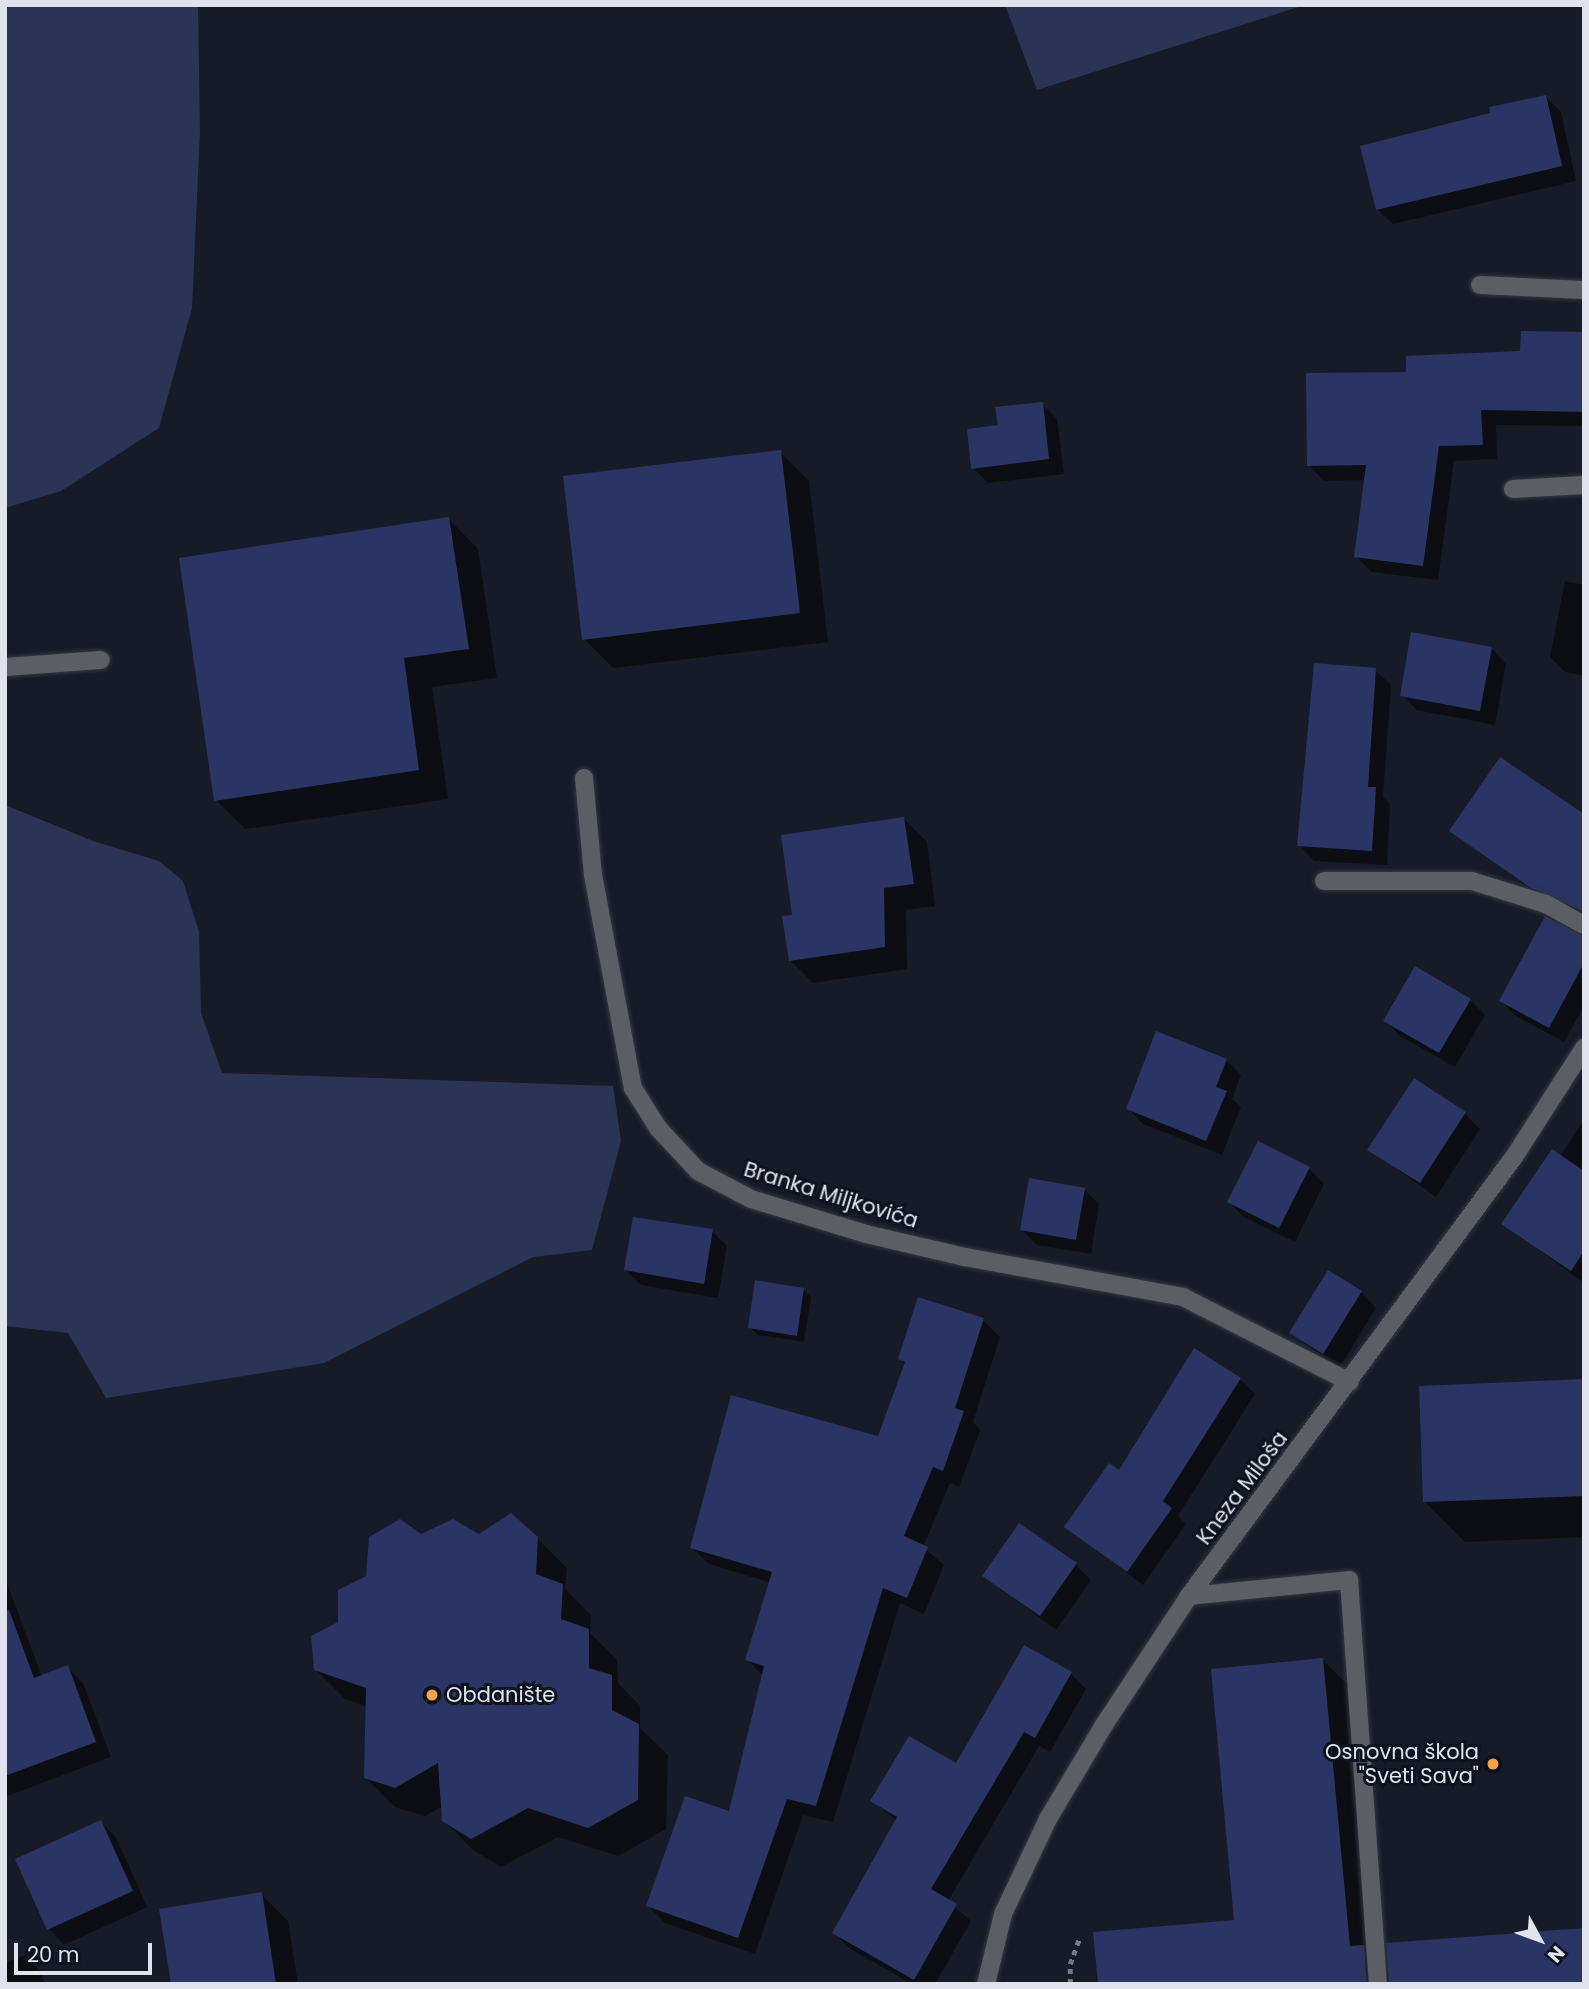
<!DOCTYPE html>
<html>
<head>
<meta charset="utf-8">
<style>
	body { margin:0 }
	#map { position:relative; width:1589px; height:1989px; overflow:hidden; background:#171b27; font-family:Poppins,sans-serif }
	div>[style] { position:absolute }
	[style*='--x'] { left:calc(var(--x)*1px); top:calc(var(--y)*1px); width:calc(var(--w)*1px); rotate:calc(var(--a)*1deg) }
	.green>* { inset:0; background:#2b3454 }
	.shadow>* { inset:0; background:#0007 }
	.building>* { inset:0; background:#2a3565 }
	.path>* { height:4.5px; margin-top:-2.25px; transform-origin:0; background:repeating-linear-gradient(90deg,#757883 0 5px,transparent 0 10px) }
	.roads { filter:drop-shadow(0 0 2px #333743) drop-shadow(0 0 2px #333743) }
	.minor>* { height:18px; margin:-9px; padding:0 9px; transform-origin:9px; border-radius:9px; background:#5c5e65 }
	.dots>* { width:19px; height:19px; translate:-50% -50%; box-sizing:border-box; border:4px solid #0e121e; border-radius:50% }
	span { translate:-50% -50%; white-space:nowrap; text-align:center; line-height:1.15; -webkit-text-stroke:6px #0e121e; paint-order:stroke }
	.street-label { font-size:21px; color:#e0e3ec }
	.poi-label { font-size:21px; color:#e0e3ec }
	.left { translate:0 -50%; text-align:left }
	.right { translate:-100% -50%; text-align:right }
	.frame { position:absolute; inset:0; border:7px solid #e0e3ec; pointer-events:none }
	.north { position:absolute; left:1505px; top:1905px; width:70px; height:70px; -webkit-text-stroke:5px #0e121e; paint-order:stroke; rotate:131deg; font-size:19px; font-weight:700; line-height:28px; text-align:center; color:#e0e3ec }
	.north::after { content:''; display:block; margin:auto; width:24px; height:32px; background:#e0e3ec; clip-path:polygon(50% 0,100% 100%,50% 72%,0 100%) }
	.scale { position:absolute; left:14px; top:1943px; width:138px; height:32px; box-sizing:border-box; border:4px solid #e0e3ec; border-top:0; padding-left:9px; font-size:21px; line-height:24px; white-space:nowrap; color:#e0e3ec; -webkit-text-stroke:5px #0e121e; paint-order:stroke }
</style>
</head>
<body>
<div id="map">
	<div class="green">
		<div style="clip-path:polygon(5px 5px,198px 5px,200px 131px,192px 308px,159px 428px,61px 491px,5px 508px)"></div>
		<div style="clip-path:polygon(1005px 5px,1305px 5px,1037px 90px)"></div>
		<div style="clip-path:polygon(5px 805px,93px 841px,159px 861px,183px 881px,199px 932px,201px 1013px,222px 1073px,613px 1086px,621px 1141px,592px 1250px,533px 1257px,324px 1363px,106px 1398px,68px 1333px,5px 1326px)"></div>
	</div>
	<div class="shadow">
		<div style="clip-path:polygon(1546px 97px,1561px 112px,1576px 181px,1393px 224px,1377px 209px,1492px 114px)"></div>
		<div style="clip-path:polygon(1584px 334px,1584px 426px,1496px 425px,1497px 459px,1454px 461px,1438px 580px,1371px 572px,1356px 556px,1366px 480px,1324px 481px,1309px 465px,1408px 373px,1522px 353px)"></div>
		<div style="clip-path:polygon(1042px 404px,1057px 419px,1064px 474px,988px 483px,973px 468px,1000px 427px)"></div>
		<div style="clip-path:polygon(780px 452px,809px 481px,828px 642px,613px 668px,584px 639px)"></div>
		<div style="clip-path:polygon(449px 519px,478px 549px,497px 678px,432px 687px,448px 799px,245px 829px,216px 800px)"></div>
		<div style="clip-path:polygon(1565px 581px,1584px 585px,1584px 676px,1565px 672px,1550px 657px)"></div>
		<div style="clip-path:polygon(1491px 648px,1506px 664px,1495px 725px,1417px 710px,1402px 695px)"></div>
		<div style="clip-path:polygon(1375px 670px,1391px 685px,1383px 797px,1390px 804px,1387px 865px,1314px 861px,1299px 845px)"></div>
		<div style="clip-path:polygon(904px 819px,927px 842px,935px 906px,906px 910px,907px 969px,813px 983px,790px 960px,794px 916px)"></div>
		<div style="clip-path:polygon(1452px 831px,1584px 833px,1584px 920px,1549px 902px)"></div>
		<div style="clip-path:polygon(1584px 938px,1584px 1006px,1564px 1042px,1516px 1016px,1501px 1001px)"></div>
		<div style="clip-path:polygon(1470px 1000px,1485px 1015px,1455px 1067px,1400px 1036px,1385px 1020px)"></div>
		<div style="clip-path:polygon(1226px 1060px,1241px 1075px,1232px 1099px,1241px 1107px,1222px 1155px,1143px 1124px,1128px 1108px)"></div>
		<div style="clip-path:polygon(1464px 1113px,1480px 1129px,1436px 1197px,1369px 1149px)"></div>
		<div style="clip-path:polygon(1584px 1119px,1584px 1283px,1504px 1224px,1560px 1157px)"></div>
		<div style="clip-path:polygon(1309px 1169px,1324px 1184px,1295px 1242px,1244px 1217px,1229px 1202px)"></div>
		<div style="clip-path:polygon(1084px 1189px,1099px 1204px,1091px 1254px,1037px 1245px,1022px 1230px)"></div>
		<div style="clip-path:polygon(712px 1231px,727px 1246px,718px 1298px,641px 1285px,626px 1270px)"></div>
		<div style="clip-path:polygon(804px 1290px,811px 1297px,804px 1342px,758px 1335px,750px 1328px)"></div>
		<div style="clip-path:polygon(1361px 1292px,1376px 1308px,1339px 1368px,1291px 1333px)"></div>
		<div style="clip-path:polygon(983px 1320px,1000px 1337px,973px 1422px,980px 1430px,959px 1487px,950px 1483px,923px 1547px,944px 1565px,924px 1614px,900px 1603px,833px 1822px,803px 1815px,755px 1954px,665px 1923px,648px 1906px,731px 1813px,763px 1676px,747px 1659px,771px 1583px,709px 1564px,692px 1548px,879px 1438px,906px 1365px,900px 1359px)"></div>
		<div style="clip-path:polygon(1240px 1379px,1255px 1394px,1178px 1516px,1186px 1524px,1143px 1585px,1066px 1527px,1119px 1473px)"></div>
		<div style="clip-path:polygon(1584px 1381px,1584px 1537px,1465px 1542px,1425px 1502px)"></div>
		<div style="clip-path:polygon(420px 1536px,537px 1538px,567px 1568px,565px 1589px,591px 1615px,590px 1633px,617px 1660px,618px 1683px,640px 1706px,640px 1728px,668px 1755px,666px 1829px,618px 1856px,558px 1837px,501px 1867px,473px 1850px,444px 1820px,443px 1806px,425px 1816px,395px 1807px,366px 1778px,368px 1707px,345px 1699px,316px 1670px,367px 1577px)"></div>
		<div style="clip-path:polygon(1075px 1564px,1091px 1580px,1056px 1630px,984px 1576px)"></div>
		<div style="clip-path:polygon(5px 1578px,42px 1677px,67px 1667px,83px 1683px,111px 1757px,5px 1797px)"></div>
		<div style="clip-path:polygon(1323px 1660px,1350px 1687px,1375px 1959px,1390px 1974px,1584px 1984px,1099px 1984px,1236px 1922px)"></div>
		<div style="clip-path:polygon(1071px 1674px,1086px 1689px,1050px 1752px,1039px 1746px,948px 1901px,971px 1921px,935px 1984px,912px 1984px,849px 1948px,834px 1933px,897px 1821px,873px 1801px,956px 1765px)"></div>
		<div style="clip-path:polygon(100px 1822px,116px 1837px,147px 1907px,64px 1945px,49px 1929px,17px 1860px)"></div>
		<div style="clip-path:polygon(261px 1894px,288px 1921px,298px 1984px,173px 1984px)"></div>
		<div style="clip-path:polygon(25px 1955px,40px 1971px,45px 1984px,5px 1984px,5px 1963px)"></div>
	</div>
	<div class="building">
		<div style="clip-path:polygon(1546px 95px,1562px 166px,1376px 210px,1360px 146px,1490px 113px,1489px 107px)"></div>
		<div style="clip-path:polygon(1521px 331px,1584px 332px,1584px 412px,1481px 410px,1483px 445px,1439px 446px,1423px 566px,1354px 557px,1366px 465px,1307px 466px,1306px 373px,1406px 372px,1406px 356px,1520px 351px)"></div>
		<div style="clip-path:polygon(1043px 402px,1049px 459px,971px 469px,967px 429px,998px 425px,995px 407px)"></div>
		<div style="clip-path:polygon(781px 450px,800px 613px,582px 640px,563px 476px)"></div>
		<div style="clip-path:polygon(449px 517px,469px 649px,404px 658px,419px 770px,214px 801px,179px 558px)"></div>
		<div style="clip-path:polygon(1411px 632px,1492px 647px,1480px 711px,1400px 696px)"></div>
		<div style="clip-path:polygon(1314px 663px,1376px 668px,1368px 787px,1376px 787px,1372px 851px,1297px 846px)"></div>
		<div style="clip-path:polygon(1500px 757px,1584px 814px,1584px 912px,1531px 888px,1449px 831px)"></div>
		<div style="clip-path:polygon(904px 817px,914px 884px,884px 888px,885px 947px,789px 961px,782px 916px,792px 915px,781px 835px)"></div>
		<div style="clip-path:polygon(1545px 916px,1584px 936px,1584px 963px,1549px 1028px,1499px 1001px)"></div>
		<div style="clip-path:polygon(1415px 966px,1471px 999px,1439px 1053px,1383px 1021px)"></div>
		<div style="clip-path:polygon(1156px 1031px,1227px 1059px,1216px 1087px,1227px 1091px,1206px 1141px,1126px 1109px)"></div>
		<div style="clip-path:polygon(1414px 1078px,1466px 1112px,1420px 1183px,1367px 1150px)"></div>
		<div style="clip-path:polygon(1258px 1141px,1310px 1167px,1279px 1228px,1227px 1202px)"></div>
		<div style="clip-path:polygon(1552px 1149px,1584px 1171px,1584px 1251px,1571px 1271px,1501px 1224px)"></div>
		<div style="clip-path:polygon(1029px 1178px,1085px 1188px,1076px 1240px,1020px 1230px)"></div>
		<div style="clip-path:polygon(633px 1217px,713px 1229px,704px 1284px,624px 1270px)"></div>
		<div style="clip-path:polygon(1328px 1270px,1362px 1291px,1323px 1354px,1289px 1333px)"></div>
		<div style="clip-path:polygon(755px 1280px,804px 1288px,797px 1336px,748px 1328px)"></div>
		<div style="clip-path:polygon(918px 1297px,984px 1318px,955px 1408px,964px 1411px,943px 1471px,933px 1467px,904px 1536px,928px 1547px,907px 1598px,883px 1588px,816px 1806px,787px 1799px,738px 1938px,646px 1906px,685px 1796px,729px 1811px,764px 1666px,745px 1660px,772px 1572px,690px 1548px,731px 1395px,878px 1436px,905px 1362px,898px 1359px)"></div>
		<div style="clip-path:polygon(1194px 1348px,1241px 1378px,1163px 1501px,1172px 1508px,1127px 1572px,1064px 1527px,1109px 1463px,1119px 1470px)"></div>
		<div style="clip-path:polygon(1584px 1379px,1584px 1496px,1423px 1502px,1419px 1386px)"></div>
		<div style="clip-path:polygon(511px 1513px,538px 1537px,536px 1574px,563px 1584px,561px 1619px,589px 1629px,589px 1668px,612px 1675px,612px 1710px,639px 1724px,638px 1800px,588px 1828px,528px 1808px,471px 1839px,442px 1821px,438px 1763px,395px 1788px,364px 1778px,366px 1688px,314px 1670px,311px 1636px,338px 1622px,338px 1590px,366px 1576px,369px 1537px,400px 1519px,421px 1534px,453px 1519px,479px 1534px)"></div>
		<div style="clip-path:polygon(1019px 1523px,1077px 1563px,1040px 1616px,982px 1576px)"></div>
		<div style="clip-path:polygon(9px 1610px,34px 1678px,68px 1665px,96px 1742px,5px 1776px,5px 1611px)"></div>
		<div style="clip-path:polygon(1024px 1645px,1072px 1672px,1035px 1738px,1024px 1732px,931px 1889px,957px 1904px,914px 1980px,832px 1933px,897px 1817px,870px 1801px,909px 1736px,956px 1763px)"></div>
		<div style="clip-path:polygon(1323px 1658px,1350px 1946px,1364px 1945px,1367px 1984px,1098px 1984px,1093px 1932px,1234px 1920px,1211px 1669px)"></div>
		<div style="clip-path:polygon(101px 1820px,133px 1891px,47px 1930px,15px 1859px)"></div>
		<div style="clip-path:polygon(262px 1892px,276px 1984px,171px 1984px,159px 1909px)"></div>
		<div style="clip-path:polygon(1584px 1928px,1584px 1984px,1389px 1984px,1386px 1943px)"></div>
	</div>
	<div class="path">
		<div style="--x:1070;--y:1984;--w:20;--a:-90"></div>
		<div style="--x:1070;--y:1964;--w:29;--a:-70"></div>
	</div>
	<div class="roads">
		<div class="minor">
			<div style="--x:1480;--y:285;--w:104;--a:2.8"></div>
			<div style="--x:1513;--y:489;--w:71;--a:-3.2"></div>
			<div style="--x:5;--y:667;--w:96;--a:-4.2"></div>
			<div style="--x:584;--y:778;--w:97;--a:84.7"></div>
			<div style="--x:593;--y:875;--w:217;--a:79.4"></div>
			<div style="--x:633;--y:1088;--w:47;--a:58"></div>
			<div style="--x:658;--y:1128;--w:59;--a:47.1"></div>
			<div style="--x:698;--y:1171;--w:60;--a:27.8"></div>
			<div style="--x:751;--y:1199;--w:120;--a:16.9"></div>
			<div style="--x:866;--y:1234;--w:102;--a:13.1"></div>
			<div style="--x:965;--y:1257;--w:222;--a:10.4"></div>
			<div style="--x:1183;--y:1297;--w:187;--a:27"></div>
			<div style="--x:1324;--y:881;--w:148;--a:0"></div>
			<div style="--x:1472;--y:881;--w:77;--a:17.3"></div>
			<div style="--x:1546;--y:904;--w:43;--a:28.9"></div>
			<div style="--x:1189;--y:1596;--w:161;--a:-5.7"></div>
			<div style="--x:1349;--y:1580;--w:405;--a:85.9"></div>
			<div style="--x:986;--y:1984;--w:72;--a:-76.3"></div>
			<div style="--x:1003;--y:1914;--w:105;--a:-64.7"></div>
			<div style="--x:1048;--y:1819;--w:109;--a:-59.2"></div>
			<div style="--x:1104;--y:1725;--w:154;--a:-56.6"></div>
			<div style="--x:1189;--y:1596;--w:546;--a:-53.49"></div>
			<div style="--x:1514;--y:1157;--w:130;--a:-57.3"></div>
		</div>
	</div>
	<div class="dots">
		<div style="left:432px;top:1695px;background:#f8a04b"></div>
		<div style="left:1493px;top:1764px;background:#f8a04b"></div>
	</div>
	<div class="street-label">
		<span style="left:831px;top:1195px;rotate:17deg">Branka Miljkovića</span>
		<span style="left:1242px;top:1488px;rotate:-53deg">Kneza Miloša</span>
	</div>
	<div class="poi-label">
		<span class="left" style="left:446px;top:1695px">Obdanište</span>
		<span class="right" style="left:1479px;top:1764px">Osnovna škola<br>"Sveti Sava"</span>
	</div>
	<div class="frame"></div>
	<div class="north">N</div>
	<div class="scale">20 m</div>
</div>
</body>
</html>
